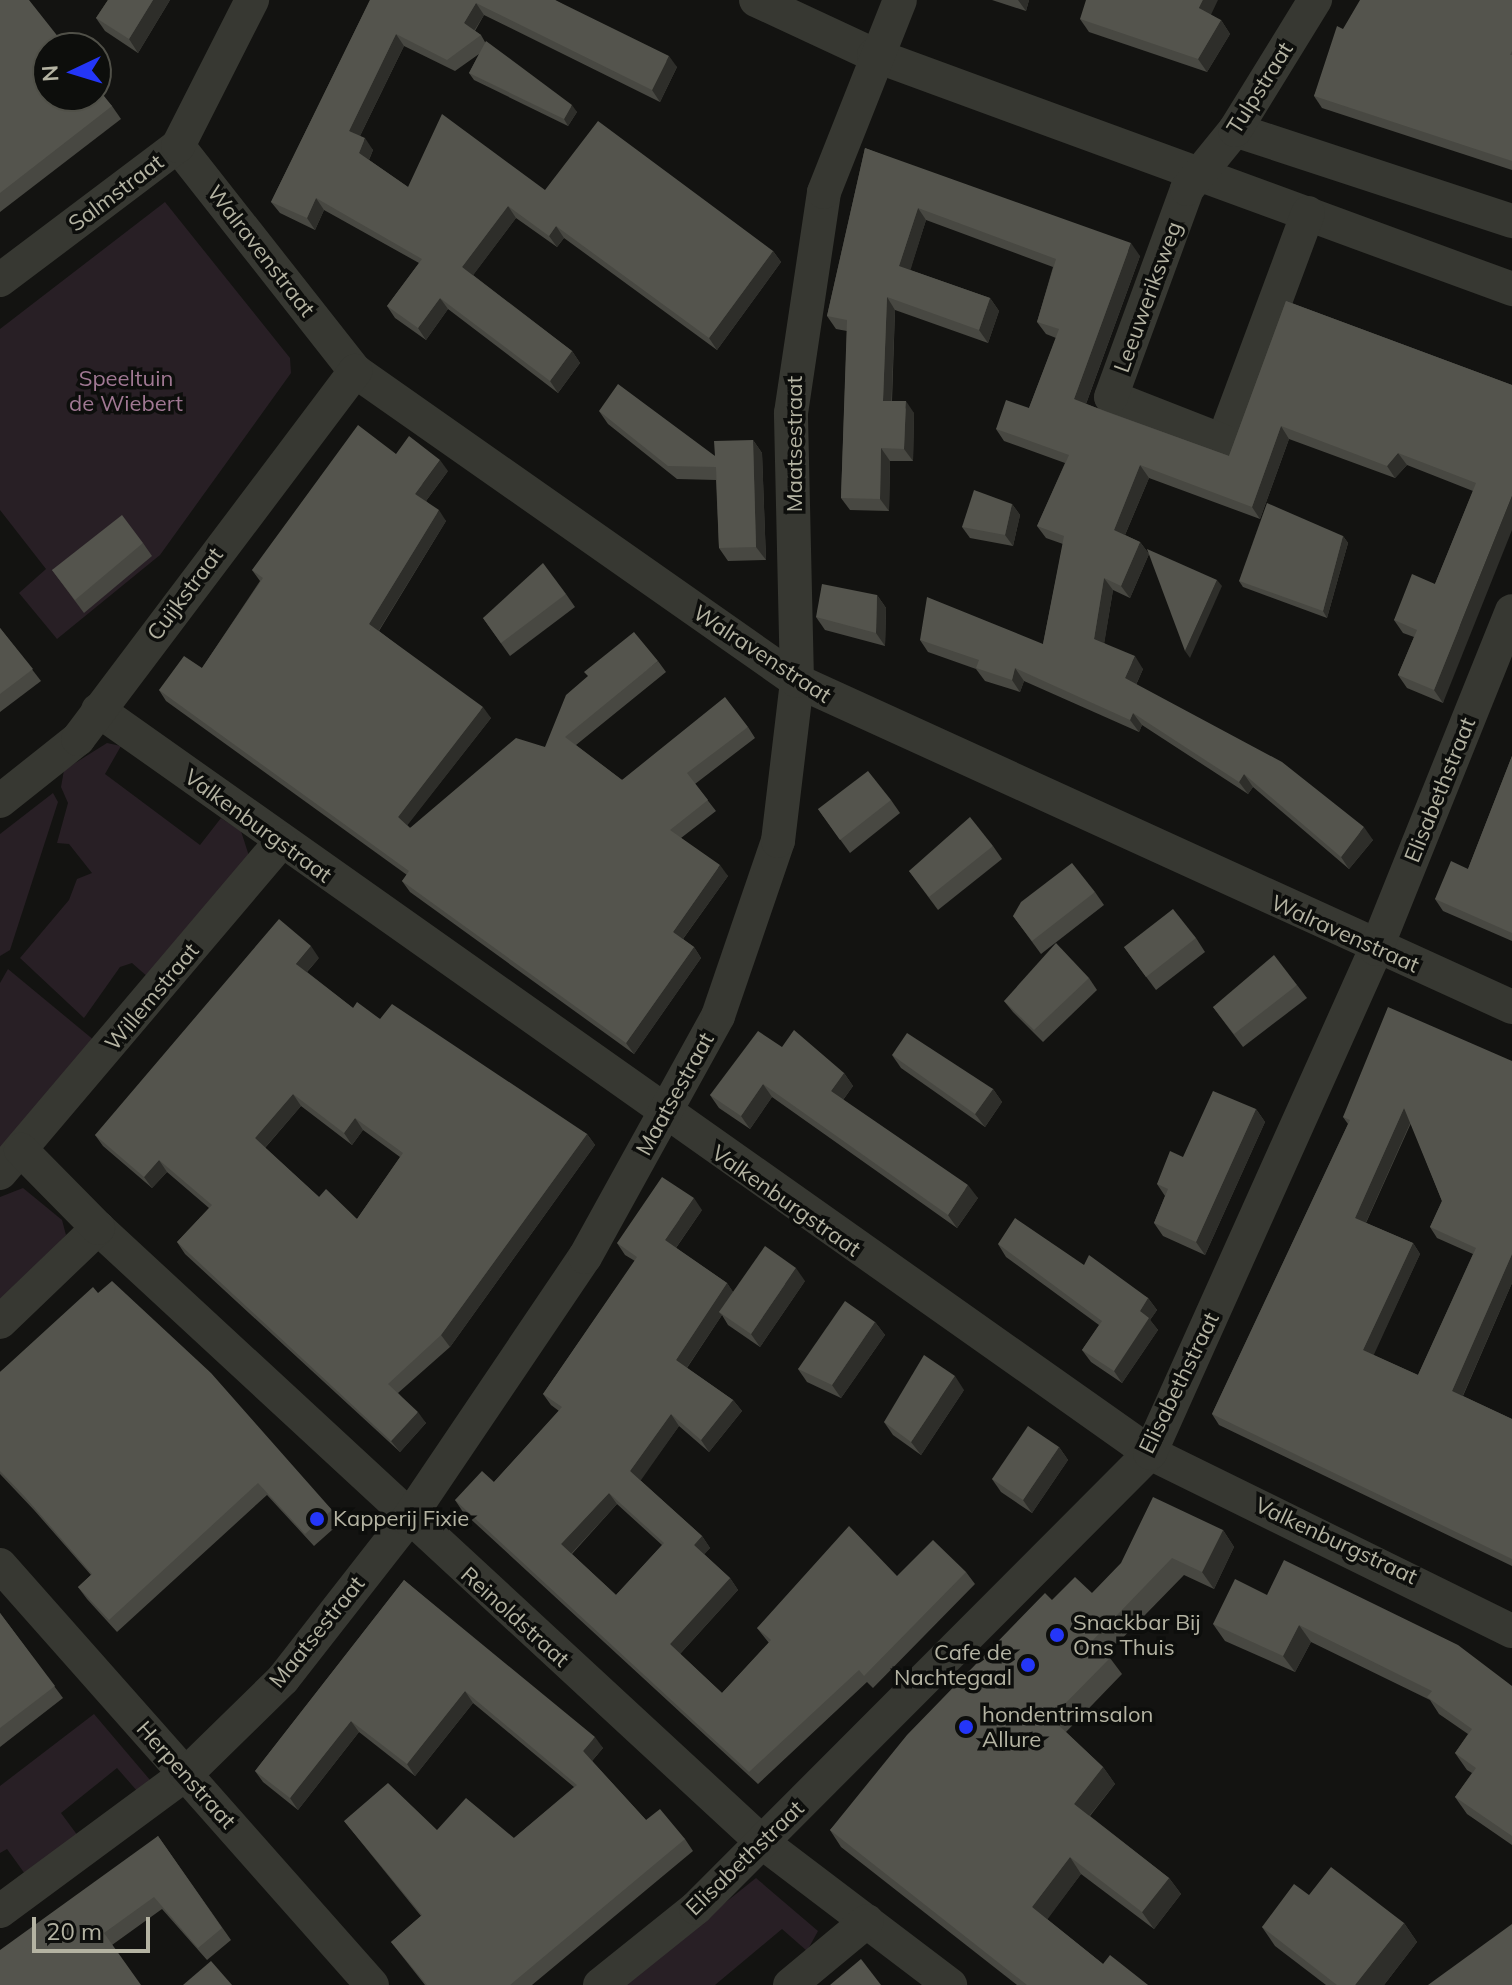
<!DOCTYPE html>
<html>
<head>
<meta charset="utf-8">
<style>
	body { margin:0 }
	#map { position:relative; width:1512px; height:1985px; overflow:hidden; background:#131311; font-family:Mulish,sans-serif }
	div>[style] { position:absolute }
	[style*='--x'] { left:calc(var(--x)*1px); top:calc(var(--y)*1px); width:calc(var(--w)*1px); rotate:calc(var(--a)*1deg) }
	.green>* { inset:0; background:#281f25 }
	.minor>* { height:34px; margin:-17px; padding:0 17px; transform-origin:17px; border-radius:17px; background:#373832 }
	.wall>* { inset:0; background:#484842 }
	.shaded-wall>* { inset:0; background:#2e2e2a }
	.building>* { inset:0; background:#54544d }
	.dots>* { width:22px; height:22px; translate:-50% -50%; box-sizing:border-box; border:4px solid #0d0e0c; border-radius:50% }
	span { translate:-50% -50%; white-space:nowrap; text-align:center; line-height:1.15; -webkit-text-stroke:7px #0d0e0c; paint-order:stroke }
	.street-label { font-size:22px; color:#b4b3a2 }
	.park-label { font-size:22px; color:#a07893 }
	.poi-label { font-size:22px; color:#b4b3a2 }
	.left { translate:0 -50%; text-align:left }
	.right { translate:-100% -50%; text-align:right }
	.north { position:absolute; left:32px; top:32px; width:80px; height:80px; box-sizing:border-box; background:#0d0e0c; border:2px solid #505048; border-radius:50%; rotate:266deg; font-size:22px; font-weight:700; line-height:32px; text-align:center; color:#b4b3a2 }
	.north::after { content:''; display:block; margin:auto; width:28px; height:36px; background:#2436f8; clip-path:polygon(50% 0,100% 100%,50% 72%,0 100%) }
	.scale { position:absolute; left:32px; top:1917px; width:118px; height:36px; box-sizing:border-box; border:4px solid #b4b3a2; border-top:0; padding-left:10px; font-size:24px; line-height:28px; white-space:nowrap; color:#b4b3a2; -webkit-text-stroke:6px #0d0e0c; paint-order:stroke }
</style>
</head>
<body>
<div id="map">
	<div class="green">
		<div style="clip-path:polygon(165px 202px,290px 358px,291px 373px,160px 555px,57px 639px,19px 593px,46px 569px,0 510px,0 329px)"></div>
		<div style="clip-path:polygon(107px 743px,121px 746px,105px 774px,200px 845px,221px 818px,241px 831px,249px 856px,149px 978px,132px 963px,120px 967px,84px 1018px,20px 958px,69px 900px,77px 879px,92px 873px,69px 844px,57px 843px,68px 803px,61px 787px,64px 770px)"></div>
		<div style="clip-path:polygon(53px 793px,58px 802px,10px 950px,0 956px,0 834px)"></div>
		<div style="clip-path:polygon(8px 969px,95px 1041px,0 1153px,0 983px)"></div>
		<div style="clip-path:polygon(23px 1188px,62px 1220px,66px 1235px,0 1307px,0 1197px)"></div>
		<div style="clip-path:polygon(94px 1714px,150px 1780px,138px 1792px,117px 1768px,61px 1813px,78px 1836px,25px 1874px,7px 1849px,0 1853px,0 1786px)"></div>
		<div style="clip-path:polygon(756px 1878px,818px 1931px,807px 1951px,782px 1929px,715px 1985px,622px 1985px)"></div>
	</div>
	<div class="minor">
		<div style="--x:756;--y:0;--w:130;--a:25"></div>
		<div style="--x:874;--y:55;--w:680;--a:20.14"></div>
		<div style="--x:1235;--y:130;--w:292;--a:18.2"></div>
		<div style="--x:178;--y:146;--w:286;--a:51.8"></div>
		<div style="--x:355;--y:371;--w:540;--a:35.04"></div>
		<div style="--x:797;--y:681;--w:786;--a:24.51"></div>
		<div style="--x:1308;--y:213;--w:243;--a:110.4"></div>
		<div style="--x:1223;--y:441;--w:120;--a:-158.6"></div>
		<div style="--x:1111;--y:397;--w:221;--a:-69.9"></div>
		<div style="--x:1187;--y:189;--w:76;--a:-50.9"></div>
		<div style="--x:1235;--y:130;--w:153;--a:-58.4"></div>
		<div style="--x:0;--y:280;--w:223;--a:-37"></div>
		<div style="--x:178;--y:146;--w:164;--a:-63.1"></div>
		<div style="--x:98;--y:710;--w:1288;--a:35.23"></div>
		<div style="--x:1150;--y:1453;--w:403;--a:26.2"></div>
		<div style="--x:0;--y:801;--w:100;--a:-38.5"></div>
		<div style="--x:78;--y:739;--w:461;--a:-53"></div>
		<div style="--x:0;--y:1173;--w:434;--a:-49.7"></div>
		<div style="--x:98;--y:1228;--w:906;--a:42.76"></div>
		<div style="--x:763;--y:1843;--w:235;--a:37.2"></div>
		<div style="--x:0;--y:1322;--w:136;--a:-43.8"></div>
		<div style="--x:98;--y:1228;--w:110;--a:-134.6"></div>
		<div style="--x:0;--y:1565;--w:561;--a:48.47"></div>
		<div style="--x:0;--y:1911;--w:231;--a:-36.4"></div>
		<div style="--x:186;--y:1774;--w:136;--a:-44.4"></div>
		<div style="--x:283;--y:1679;--w:203;--a:-52"></div>
		<div style="--x:408;--y:1519;--w:316;--a:-56"></div>
		<div style="--x:585;--y:1257;--w:275;--a:-61.1"></div>
		<div style="--x:718;--y:1016;--w:185;--a:-71.1"></div>
		<div style="--x:778;--y:841;--w:161;--a:-83.2"></div>
		<div style="--x:797;--y:681;--w:268;--a:-91.3"></div>
		<div style="--x:791;--y:413;--w:223;--a:-81.5"></div>
		<div style="--x:824;--y:192;--w:206;--a:-68.4"></div>
		<div style="--x:600;--y:1985;--w:123;--a:-38.7"></div>
		<div style="--x:696;--y:1908;--w:643;--a:-45.06"></div>
		<div style="--x:1150;--y:1453;--w:552;--a:-65.85"></div>
		<div style="--x:1376;--y:949;--w:364;--a:-68.1"></div>
		<div style="--x:790;--y:1985;--w:100;--a:-39.7"></div>
	</div>
	<div class="wall">
		<div style="clip-path:polygon(0 0,112px 106px,121px 119px,0 212px)"></div>
		<div style="clip-path:polygon(108px 0,170px 0,138px 53px,105px 31px,96px 18px)"></div>
		<div style="clip-path:polygon(370px 0,555px 0,677px 67px,660px 102px,484px 15px,475px 31px,481px 35px,485px 42px,577px 112px,568px 126px,474px 80px,469px 73px,479px 54px,455px 71px,404px 46px,360px 136px,373px 150px,369px 160px,408px 187px,545px 190px,773px 251px,781px 262px,717px 350px,564px 238px,557px 247px,516px 218px,473px 275px,572px 351px,580px 363px,558px 393px,448px 309px,426px 340px,395px 318px,387px 306px,419px 263px,324px 210px,315px 230px,280px 213px,271px 202px)"></div>
		<div style="clip-path:polygon(992px 0,1029px 0,1026px 11px)"></div>
		<div style="clip-path:polygon(1512px 0,1512px 170px,1322px 108px,1314px 96px,1343px 29px)"></div>
		<div style="clip-path:polygon(1080px 19px,1221px 20px,1230px 34px,1207px 72px,1089px 32px)"></div>
		<div style="clip-path:polygon(865px 148px,1140px 256px,1086px 404px,1229px 456px,1286px 301px,1512px 385px,1443px 703px,1407px 688px,1398px 675px,1414px 637px,1403px 633px,1394px 620px,1435px 584px,1473px 491px,1407px 465px,1395px 478px,1289px 439px,1260px 519px,1149px 478px,1125px 535px,1140px 542px,1149px 554px,1130px 598px,1113px 590px,1104px 643px,1143px 669px,1136px 685px,1373px 840px,1349px 869px,1253px 787px,1248px 794px,1142px 725px,1139px 732px,1024px 681px,1020px 692px,985px 681px,976px 669px,928px 652px,920px 640px,1043px 644px,1063px 544px,1046px 538px,1037px 526px,1065px 463px,1004px 441px,996px 429px,1029px 408px,1056px 338px,1046px 334px,1037px 322px,1053px 267px,926px 220px,910px 270px,990px 298px,999px 311px,988px 343px,895px 310px,892px 401px,914px 413px,913px 461px,890px 461px,889px 511px,850px 510px,841px 498px,847px 331px,836px 329px,827px 316px)"></div>
		<div style="clip-path:polygon(599px 411px,715px 456px,753px 440px,762px 453px,766px 560px,728px 561px,719px 548px,716px 480px,677px 479px,608px 424px)"></div>
		<div style="clip-path:polygon(448px 471px,426px 501px,446px 521px,379px 631px,491px 718px,407px 825px,410px 828px,545px 747px,658px 661px,666px 672px,576px 745px,622px 780px,748px 727px,755px 738px,695px 784px,716px 811px,681px 838px,728px 876px,683px 939px,694px 947px,701px 958px,634px 1054px,410px 892px,402px 881px,407px 875px,166px 701px,159px 690px,202px 668px,260px 581px,252px 570px)"></div>
		<div style="clip-path:polygon(1012px 504px,1020px 515px,1013px 546px,970px 538px,962px 527px)"></div>
		<div style="clip-path:polygon(1343px 536px,1348px 543px,1327px 618px,1243px 587px,1239px 581px)"></div>
		<div style="clip-path:polygon(143px 543px,152px 556px,84px 613px,52px 570px)"></div>
		<div style="clip-path:polygon(566px 594px,575px 607px,510px 656px,483px 618px)"></div>
		<div style="clip-path:polygon(877px 595px,886px 608px,885px 646px,825px 630px,816px 617px)"></div>
		<div style="clip-path:polygon(0 628px,41px 681px,0 712px)"></div>
		<div style="clip-path:polygon(1512px 756px,1512px 941px,1443px 911px,1435px 899px,1468px 869px)"></div>
		<div style="clip-path:polygon(891px 800px,900px 813px,850px 853px,818px 809px)"></div>
		<div style="clip-path:polygon(993px 846px,1002px 859px,938px 910px,909px 871px)"></div>
		<div style="clip-path:polygon(1095px 892px,1104px 905px,1041px 954px,1013px 916px)"></div>
		<div style="clip-path:polygon(1196px 938px,1205px 952px,1156px 990px,1124px 947px)"></div>
		<div style="clip-path:polygon(evenodd,319px 958px,307px 972px,353px 1008px,380px 1019px,587px 1134px,595px 1145px,450px 1347px,398px 1393px,426px 1423px,400px 1452px,185px 1254px,177px 1242px,209px 1208px,167px 1172px,152px 1188px,103px 1146px,95px 1135px,319px 958px,301px 1106px,352px 1145px,363px 1130px,400px 1157px,357px 1219px,319px 1197px,265px 1148px,301px 1106px)"></div>
		<div style="clip-path:polygon(1089px 978px,1097px 990px,1043px 1042px,1013px 1012px,1004px 1001px)"></div>
		<div style="clip-path:polygon(1297px 985px,1307px 998px,1243px 1047px,1213px 1007px)"></div>
		<div style="clip-path:polygon(782px 1047px,844px 1073px,853px 1086px,843px 1100px,978px 1198px,957px 1228px,772px 1097px,750px 1129px,719px 1108px,710px 1095px)"></div>
		<div style="clip-path:polygon(892px 1055px,993px 1089px,1002px 1102px,985px 1127px,901px 1068px)"></div>
		<div style="clip-path:polygon(evenodd,1512px 1061px,1512px 1283px,1463px 1396px,1512px 1419px,1512px 1566px,1219px 1425px,1212px 1414px,1348px 1124px,1343px 1117px,1512px 1061px,1411px 1123px,1442px 1201px,1430px 1227px,1437px 1238px,1473px 1254px,1418px 1375px,1373px 1355px,1420px 1254px,1413px 1243px,1366px 1223px,1411px 1123px)"></div>
		<div style="clip-path:polygon(1256px 1109px,1265px 1122px,1205px 1255px,1163px 1236px,1154px 1223px,1165px 1196px,1157px 1184px,1183px 1157px)"></div>
		<div style="clip-path:polygon(evenodd,702px 1210px,676px 1248px,727px 1283px,733px 1292px,805px 1281px,760px 1347px,728px 1325px,722px 1315px,687px 1368px,733px 1400px,742px 1411px,709px 1452px,679px 1426px,640px 1480px,702px 1536px,710px 1548px,704px 1554px,730px 1578px,738px 1590px,680px 1654px,722px 1693px,769px 1643px,757px 1628px,897px 1576px,966px 1572px,975px 1584px,873px 1688px,867px 1682px,758px 1784px,463px 1512px,455px 1500px,494px 1482px,559px 1411px,551px 1405px,543px 1394px,635px 1261px,625px 1255px,617px 1243px,702px 1210px,617px 1504px,662px 1545px,616px 1595px,572px 1554px,617px 1504px)"></div>
		<div style="clip-path:polygon(998px 1244px,1084px 1265px,1148px 1298px,1157px 1310px,1150px 1320px,1158px 1330px,1122px 1383px,1091px 1362px,1082px 1350px,1099px 1325px,1006px 1257px)"></div>
		<div style="clip-path:polygon(98px 1293px,332px 1510px,341px 1522px,314px 1546px,267px 1495px,117px 1632px,87px 1599px,78px 1587px,91px 1575px,34px 1510px,0 1474px,0 1372px)"></div>
		<div style="clip-path:polygon(875px 1322px,885px 1335px,841px 1398px,807px 1382px,798px 1369px)"></div>
		<div style="clip-path:polygon(964px 1390px,921px 1455px,893px 1435px,884px 1422px)"></div>
		<div style="clip-path:polygon(1059px 1447px,1068px 1460px,1032px 1513px,1001px 1492px,992px 1479px)"></div>
		<div style="clip-path:polygon(1223px 1530px,1234px 1547px,1214px 1589px,1184px 1575px,1107px 1654px,1122px 1674px,1066px 1732px,1103px 1767px,1115px 1784px,1090px 1816px,1169px 1878px,1181px 1894px,1154px 1929px,1081px 1874px,1047px 1919px,1103px 1964px,1148px 1985px,1017px 1985px,841px 1847px,830px 1830px,1052px 1600px,1092px 1593px)"></div>
		<div style="clip-path:polygon(404px 1580px,603px 1748px,592px 1761px,646px 1820px,685px 1839px,693px 1851px,532px 1985px,425px 1985px,391px 1942px,421px 1916px,344px 1821px,514px 1838px,574px 1787px,473px 1703px,415px 1776px,359px 1732px,298px 1810px,263px 1782px,255px 1771px)"></div>
		<div style="clip-path:polygon(1267px 1595px,1512px 1686px,1512px 1845px,1467px 1814px,1455px 1797px,1472px 1773px,1467px 1770px,1455px 1753px,1468px 1734px,1439px 1714px,1430px 1700px,1311px 1642px,1295px 1672px,1225px 1641px,1213px 1624px)"></div>
		<div style="clip-path:polygon(0 1613px,63px 1698px,0 1747px)"></div>
		<div style="clip-path:polygon(158px 1836px,231px 1940px,207px 1960px,162px 1909px,112px 1945px,0 1985px)"></div>
		<div style="clip-path:polygon(1309px 1895px,1404px 1923px,1417px 1942px,1384px 1985px,1326px 1985px,1275px 1946px,1262px 1927px)"></div>
	</div>
	<div class="shaded-wall">
		<div style="clip-path:polygon(153px 0,170px 0,138px 53px,129px 39px)"></div>
		<div style="clip-path:polygon(1018px 0,1029px 0,1026px 11px)"></div>
		<div style="clip-path:polygon(1203px 0,1218px 0,1208px 21px,1199px 8px)"></div>
		<div style="clip-path:polygon(476px 3px,484px 15px,472px 34px,464px 23px)"></div>
		<div style="clip-path:polygon(1221px 20px,1230px 34px,1207px 72px,1198px 59px)"></div>
		<div style="clip-path:polygon(396px 34px,404px 46px,357px 142px,349px 131px)"></div>
		<div style="clip-path:polygon(669px 56px,677px 67px,660px 102px,652px 90px)"></div>
		<div style="clip-path:polygon(572px 105px,577px 112px,568px 126px,564px 119px)"></div>
		<div style="clip-path:polygon(365px 138px,373px 150px,367px 164px,359px 153px)"></div>
		<div style="clip-path:polygon(316px 198px,324px 210px,315px 230px,307px 218px)"></div>
		<div style="clip-path:polygon(508px 206px,516px 218px,471px 278px,462px 267px)"></div>
		<div style="clip-path:polygon(918px 208px,926px 220px,908px 278px,899px 266px)"></div>
		<div style="clip-path:polygon(556px 226px,564px 238px,557px 247px,549px 236px)"></div>
		<div style="clip-path:polygon(1131px 243px,1140px 256px,1083px 412px,1074px 399px)"></div>
		<div style="clip-path:polygon(773px 251px,781px 262px,717px 350px,709px 338px)"></div>
		<div style="clip-path:polygon(887px 297px,895px 310px,891px 413px,883px 401px)"></div>
		<div style="clip-path:polygon(440px 298px,448px 309px,426px 340px,418px 328px)"></div>
		<div style="clip-path:polygon(990px 298px,999px 311px,988px 343px,979px 330px)"></div>
		<div style="clip-path:polygon(572px 351px,580px 363px,558px 393px,550px 381px)"></div>
		<div style="clip-path:polygon(906px 401px,914px 413px,913px 461px,904px 449px)"></div>
		<div style="clip-path:polygon(1281px 426px,1289px 439px,1260px 519px,1252px 507px)"></div>
		<div style="clip-path:polygon(753px 440px,762px 453px,766px 560px,756px 547px)"></div>
		<div style="clip-path:polygon(881px 448px,890px 461px,889px 511px,880px 499px)"></div>
		<div style="clip-path:polygon(1398px 453px,1407px 465px,1395px 478px,1387px 466px)"></div>
		<div style="clip-path:polygon(440px 460px,448px 471px,423px 505px,415px 494px)"></div>
		<div style="clip-path:polygon(1140px 465px,1149px 478px,1122px 542px,1114px 530px)"></div>
		<div style="clip-path:polygon(1512px 496px,1512px 530px,1443px 703px,1434px 690px)"></div>
		<div style="clip-path:polygon(1012px 504px,1020px 515px,1013px 546px,1005px 535px)"></div>
		<div style="clip-path:polygon(439px 510px,446px 521px,376px 635px,369px 624px)"></div>
		<div style="clip-path:polygon(1343px 536px,1348px 543px,1327px 618px,1323px 611px)"></div>
		<div style="clip-path:polygon(1140px 542px,1149px 554px,1130px 598px,1121px 586px)"></div>
		<div style="clip-path:polygon(1104px 578px,1113px 590px,1103px 651px,1094px 639px)"></div>
		<div style="clip-path:polygon(1217px 580px,1222px 586px,1190px 658px,1185px 651px)"></div>
		<div style="clip-path:polygon(877px 595px,886px 608px,885px 646px,876px 633px)"></div>
		<div style="clip-path:polygon(1135px 656px,1143px 669px,1133px 691px,1125px 678px)"></div>
		<div style="clip-path:polygon(1015px 668px,1024px 681px,1020px 692px,1012px 680px)"></div>
		<div style="clip-path:polygon(483px 707px,491px 718px,406px 827px,398px 817px)"></div>
		<div style="clip-path:polygon(1133px 713px,1142px 725px,1139px 732px,1130px 720px)"></div>
		<div style="clip-path:polygon(1244px 774px,1253px 787px,1248px 794px,1239px 782px)"></div>
		<div style="clip-path:polygon(1364px 827px,1373px 840px,1349px 869px,1341px 857px)"></div>
		<div style="clip-path:polygon(720px 865px,728px 876px,680px 943px,673px 932px)"></div>
		<div style="clip-path:polygon(311px 946px,319px 958px,304px 975px,296px 964px)"></div>
		<div style="clip-path:polygon(694px 947px,701px 958px,634px 1054px,626px 1043px)"></div>
		<div style="clip-path:polygon(844px 1073px,853px 1086px,840px 1104px,831px 1091px)"></div>
		<div style="clip-path:polygon(763px 1084px,772px 1097px,750px 1129px,741px 1116px)"></div>
		<div style="clip-path:polygon(993px 1089px,1002px 1102px,985px 1127px,975px 1114px)"></div>
		<div style="clip-path:polygon(293px 1094px,301px 1106px,263px 1150px,255px 1138px)"></div>
		<div style="clip-path:polygon(1404px 1108px,1412px 1119px,1363px 1229px,1355px 1218px)"></div>
		<div style="clip-path:polygon(1256px 1109px,1265px 1122px,1205px 1255px,1196px 1242px)"></div>
		<div style="clip-path:polygon(355px 1118px,363px 1130px,352px 1145px,344px 1133px)"></div>
		<div style="clip-path:polygon(587px 1134px,595px 1145px,450px 1347px,441px 1335px)"></div>
		<div style="clip-path:polygon(159px 1160px,167px 1172px,152px 1188px,144px 1177px)"></div>
		<div style="clip-path:polygon(968px 1185px,978px 1198px,957px 1228px,948px 1215px)"></div>
		<div style="clip-path:polygon(694px 1198px,702px 1210px,673px 1252px,665px 1240px)"></div>
		<div style="clip-path:polygon(1413px 1243px,1420px 1254px,1371px 1361px,1363px 1350px)"></div>
		<div style="clip-path:polygon(1512px 1254px,1512px 1283px,1460px 1402px,1452px 1391px)"></div>
		<div style="clip-path:polygon(796px 1268px,805px 1281px,760px 1347px,751px 1334px)"></div>
		<div style="clip-path:polygon(727px 1283px,735px 1295px,719px 1312px,722px 1315px,684px 1372px,676px 1360px)"></div>
		<div style="clip-path:polygon(1148px 1298px,1157px 1310px,1150px 1320px,1158px 1330px,1122px 1383px,1114px 1371px,1140px 1311px)"></div>
		<div style="clip-path:polygon(875px 1322px,885px 1335px,841px 1398px,832px 1385px)"></div>
		<div style="clip-path:polygon(955px 1376px,964px 1390px,921px 1455px,911px 1442px)"></div>
		<div style="clip-path:polygon(733px 1400px,742px 1411px,709px 1452px,701px 1440px)"></div>
		<div style="clip-path:polygon(418px 1412px,426px 1423px,400px 1452px,391px 1441px)"></div>
		<div style="clip-path:polygon(671px 1414px,679px 1426px,639px 1483px,630px 1471px)"></div>
		<div style="clip-path:polygon(1059px 1447px,1068px 1460px,1032px 1513px,1023px 1500px)"></div>
		<div style="clip-path:polygon(609px 1493px,617px 1504px,569px 1556px,561px 1544px)"></div>
		<div style="clip-path:polygon(1223px 1530px,1234px 1547px,1214px 1589px,1202px 1572px)"></div>
		<div style="clip-path:polygon(702px 1536px,710px 1548px,702px 1557px,694px 1545px)"></div>
		<div style="clip-path:polygon(730px 1578px,738px 1590px,678px 1656px,670px 1644px)"></div>
		<div style="clip-path:polygon(1299px 1625px,1311px 1642px,1295px 1672px,1283px 1656px)"></div>
		<div style="clip-path:polygon(465px 1691px,473px 1703px,415px 1776px,407px 1764px)"></div>
		<div style="clip-path:polygon(351px 1721px,359px 1732px,298px 1810px,290px 1798px)"></div>
		<div style="clip-path:polygon(595px 1737px,603px 1748px,591px 1762px,583px 1751px)"></div>
		<div style="clip-path:polygon(1103px 1767px,1115px 1784px,1086px 1820px,1074px 1804px)"></div>
		<div style="clip-path:polygon(1070px 1857px,1081px 1874px,1044px 1924px,1032px 1907px)"></div>
		<div style="clip-path:polygon(1169px 1878px,1181px 1894px,1154px 1929px,1142px 1912px)"></div>
		<div style="clip-path:polygon(1404px 1923px,1417px 1942px,1384px 1985px,1355px 1985px)"></div>
	</div>
	<div class="building">
		<div style="clip-path:polygon(0 0,29px 0,67px 48px,48px 48px,48px 96px,96px 96px,96px 86px,112px 106px,0 193px)"></div>
		<div style="clip-path:polygon(108px 0,153px 0,129px 39px,96px 18px)"></div>
		<div style="clip-path:polygon(370px 0,555px 0,669px 56px,652px 90px,476px 3px,464px 23px,481px 35px,447px 60px,396px 34px,349px 131px,365px 138px,359px 153px,408px 187px,442px 114px,545px 190px,598px 121px,773px 251px,709px 338px,556px 226px,549px 236px,508px 206px,462px 267px,572px 351px,550px 381px,440px 298px,418px 328px,387px 306px,422px 259px,316px 198px,307px 218px,271px 202px)"></div>
		<div style="clip-path:polygon(1086px 0,1203px 0,1199px 8px,1221px 20px,1198px 59px,1080px 19px)"></div>
		<div style="clip-path:polygon(1360px 0,1512px 0,1512px 51px,1510px 55px,1512px 55px,1512px 161px,1314px 96px,1337px 26px,1343px 29px)"></div>
		<div style="clip-path:polygon(486px 41px,572px 105px,564px 119px,469px 73px)"></div>
		<div style="clip-path:polygon(865px 148px,1131px 243px,1074px 399px,1107px 412px,1229px 456px,1286px 301px,1512px 385px,1512px 496px,1434px 690px,1398px 675px,1417px 630px,1394px 620px,1412px 574px,1435px 584px,1476px 483px,1398px 453px,1387px 466px,1281px 426px,1252px 507px,1140px 465px,1114px 530px,1140px 542px,1121px 586px,1104px 578px,1094px 639px,1135px 656px,1125px 678px,1282px 762px,1364px 827px,1341px 857px,1244px 774px,1239px 782px,1133px 713px,1130px 720px,1015px 668px,1012px 680px,976px 668px,979px 660px,920px 640px,927px 597px,1043px 644px,1064px 536px,1037px 526px,1069px 455px,996px 429px,1006px 400px,1029px 408px,1059px 329px,1037px 322px,1056px 259px,918px 208px,899px 266px,990px 298px,979px 330px,887px 297px,883px 401px,906px 401px,904px 449px,881px 448px,880px 499px,841px 498px,847px 320px,827px 316px)"></div>
		<div style="clip-path:polygon(618px 384px,715px 456px,714px 441px,753px 440px,756px 547px,719px 548px,716px 467px,668px 466px,599px 411px)"></div>
		<div style="clip-path:polygon(358px 425px,396px 454px,409px 436px,440px 460px,415px 494px,439px 510px,369px 624px,483px 707px,398px 817px,410px 828px,516px 738px,545px 747px,566px 695px,588px 676px,584px 672px,634px 632px,658px 661px,565px 737px,622px 780px,725px 697px,748px 727px,687px 773px,708px 800px,670px 830px,720px 865px,673px 932px,694px 947px,626px 1043px,402px 881px,409px 871px,159px 690px,184px 656px,202px 668px,263px 578px,252px 570px)"></div>
		<div style="clip-path:polygon(974px 490px,1012px 504px,1005px 535px,962px 527px)"></div>
		<div style="clip-path:polygon(1267px 503px,1343px 536px,1323px 611px,1239px 581px)"></div>
		<div style="clip-path:polygon(122px 515px,143px 543px,75px 600px,52px 570px)"></div>
		<div style="clip-path:polygon(1147px 549px,1217px 580px,1185px 651px)"></div>
		<div style="clip-path:polygon(543px 563px,566px 594px,501px 643px,483px 618px)"></div>
		<div style="clip-path:polygon(822px 584px,877px 595px,876px 633px,816px 617px)"></div>
		<div style="clip-path:polygon(0 628px,33px 669px,0 694px)"></div>
		<div style="clip-path:polygon(1512px 756px,1512px 933px,1435px 899px,1451px 861px,1468px 869px)"></div>
		<div style="clip-path:polygon(868px 771px,891px 800px,840px 840px,818px 809px)"></div>
		<div style="clip-path:polygon(970px 817px,993px 846px,929px 897px,909px 871px)"></div>
		<div style="clip-path:polygon(1072px 863px,1095px 892px,1032px 941px,1013px 916px,1021px 902px)"></div>
		<div style="clip-path:polygon(1173px 909px,1196px 938px,1146px 977px,1124px 947px)"></div>
		<div style="clip-path:polygon(evenodd,279px 919px,311px 946px,296px 964px,353px 1008px,357px 1002px,380px 1019px,392px 1004px,587px 1134px,441px 1335px,388px 1384px,418px 1412px,391px 1441px,177px 1242px,212px 1205px,159px 1160px,144px 1177px,95px 1135px,279px 919px,293px 1094px,344px 1133px,355px 1118px,403px 1153px,357px 1219px,326px 1189px,319px 1197px,255px 1138px,293px 1094px)"></div>
		<div style="clip-path:polygon(1056px 943px,1089px 978px,1034px 1030px,1004px 1001px)"></div>
		<div style="clip-path:polygon(1274px 955px,1297px 985px,1234px 1034px,1213px 1007px)"></div>
		<div style="clip-path:polygon(evenodd,1388px 1007px,1512px 1061px,1512px 1254px,1452px 1391px,1512px 1419px,1512px 1559px,1212px 1414px,1350px 1120px,1343px 1117px,1388px 1007px,1404px 1108px,1442px 1201px,1430px 1227px,1476px 1248px,1418px 1375px,1363px 1350px,1413px 1243px,1355px 1218px,1404px 1108px)"></div>
		<div style="clip-path:polygon(794px 1030px,844px 1073px,831px 1091px,968px 1185px,948px 1215px,763px 1084px,741px 1116px,710px 1095px,758px 1031px,782px 1047px)"></div>
		<div style="clip-path:polygon(907px 1033px,993px 1089px,975px 1114px,892px 1055px)"></div>
		<div style="clip-path:polygon(1213px 1091px,1256px 1109px,1196px 1242px,1154px 1223px,1168px 1189px,1157px 1184px,1170px 1151px,1183px 1157px)"></div>
		<div style="clip-path:polygon(evenodd,662px 1177px,694px 1198px,665px 1240px,727px 1283px,676px 1360px,733px 1400px,701px 1440px,671px 1414px,630px 1471px,702px 1536px,694px 1545px,730px 1578px,670px 1644px,722px 1693px,771px 1640px,757px 1628px,849px 1526px,897px 1576px,933px 1540px,966px 1572px,864px 1676px,859px 1670px,749px 1772px,455px 1500px,482px 1471px,494px 1482px,562px 1407px,543px 1394px,637px 1257px,617px 1243px,662px 1177px,609px 1493px,664px 1543px,616px 1595px,561px 1544px,609px 1493px)"></div>
		<div style="clip-path:polygon(1015px 1218px,1084px 1265px,1089px 1255px,1148px 1298px,1140px 1311px,1149px 1318px,1114px 1371px,1082px 1350px,1102px 1321px,998px 1244px)"></div>
		<div style="clip-path:polygon(765px 1246px,796px 1268px,751px 1334px,719px 1312px)"></div>
		<div style="clip-path:polygon(112px 1281px,211px 1373px,332px 1510px,305px 1534px,258px 1483px,109px 1620px,78px 1587px,92px 1574px,25px 1497px,0 1471px,0 1372px,93px 1287px,98px 1293px)"></div>
		<div style="clip-path:polygon(845px 1301px,875px 1322px,832px 1385px,798px 1369px)"></div>
		<div style="clip-path:polygon(924px 1355px,955px 1376px,911px 1442px,884px 1422px)"></div>
		<div style="clip-path:polygon(1028px 1426px,1059px 1447px,1023px 1500px,992px 1479px)"></div>
		<div style="clip-path:polygon(1153px 1497px,1223px 1530px,1202px 1572px,1172px 1558px,1093px 1640px,1111px 1657px,1051px 1718px,1103px 1767px,1074px 1804px,1169px 1878px,1142px 1912px,1070px 1857px,1032px 1907px,1103px 1964px,1110px 1955px,1148px 1985px,1027px 1985px,830px 1830px,907px 1735px,1045px 1593px,1052px 1600px,1075px 1577px,1092px 1593px,1121px 1563px)"></div>
		<div style="clip-path:polygon(1284px 1560px,1458px 1645px,1512px 1686px,1512px 1836px,1455px 1797px,1476px 1768px,1455px 1753px,1472px 1729px,1427px 1697px,1432px 1691px,1299px 1625px,1283px 1656px,1213px 1624px,1235px 1579px,1267px 1595px)"></div>
		<div style="clip-path:polygon(404px 1580px,595px 1737px,583px 1751px,646px 1820px,660px 1809px,685px 1839px,510px 1985px,427px 1985px,391px 1942px,422px 1915px,344px 1821px,388px 1783px,437px 1830px,466px 1798px,514px 1838px,577px 1785px,465px 1691px,407px 1764px,351px 1721px,290px 1798px,255px 1771px)"></div>
		<div style="clip-path:polygon(0 1613px,55px 1686px,0 1728px)"></div>
		<div style="clip-path:polygon(158px 1836px,222px 1928px,198px 1948px,154px 1897px,104px 1933px,141px 1985px,0 1985px,0 1950px)"></div>
		<div style="clip-path:polygon(1331px 1867px,1404px 1923px,1355px 1985px,1337px 1985px,1262px 1927px,1294px 1884px,1309px 1895px)"></div>
		<div style="clip-path:polygon(1512px 1924px,1512px 1985px,1428px 1985px)"></div>
		<div style="clip-path:polygon(861px 1959px,881px 1985px,830px 1985px)"></div>
		<div style="clip-path:polygon(211px 1961px,232px 1985px,183px 1985px)"></div>
	</div>
	<div class="dots">
		<div style="left:317px;top:1519px;background:#2436f8"></div>
		<div style="left:1057px;top:1635px;background:#2436f8"></div>
		<div style="left:1028px;top:1665px;background:#2436f8"></div>
		<div style="left:966px;top:1727px;background:#2436f8"></div>
	</div>
	<div class="street-label">
		<span style="left:1260px;top:88px;rotate:-58deg">Tulpstraat</span>
		<span style="left:116px;top:193px;rotate:-37deg">Salmstraat</span>
		<span style="left:261px;top:251px;rotate:52deg">Walravenstraat</span>
		<span style="left:1148px;top:297px;rotate:-70deg">Leeuweriksweg</span>
		<span style="left:795px;top:444px;rotate:-90deg">Maatsestraat</span>
		<span style="left:185px;top:594px;rotate:-53deg">Cuijkstraat</span>
		<span style="left:762px;top:654px;rotate:33deg">Walravenstraat</span>
		<span style="left:1440px;top:790px;rotate:-68deg">Elisabethstraat</span>
		<span style="left:258px;top:826px;rotate:36deg">Valkenburgstraat</span>
		<span style="left:1345px;top:934px;rotate:24deg">Walravenstraat</span>
		<span style="left:152px;top:997px;rotate:-50deg">Willemstraat</span>
		<span style="left:675px;top:1094px;rotate:-61deg">Maatsestraat</span>
		<span style="left:786px;top:1201px;rotate:35deg">Valkenburgstraat</span>
		<span style="left:1179px;top:1383px;rotate:-64deg">Elisabethstraat</span>
		<span style="left:1336px;top:1541px;rotate:25deg">Valkenburgstraat</span>
		<span style="left:515px;top:1617px;rotate:42deg">Reinoldstraat</span>
		<span style="left:317px;top:1632px;rotate:-51deg">Maatsestraat</span>
		<span style="left:186px;top:1775px;rotate:48deg">Herpenstraat</span>
		<span style="left:745px;top:1858px;rotate:-44deg">Elisabethstraat</span>
	</div>
	<div class="park-label">
		<span style="left:126px;top:391px">Speeltuin<br>de Wiebert</span>
	</div>
	<div class="poi-label">
		<span class="left" style="left:333px;top:1519px">Kapperij Fixie</span>
		<span class="left" style="left:1073px;top:1635px">Snackbar Bij<br>Ons Thuis</span>
		<span class="right" style="left:1012px;top:1665px">Cafe de<br>Nachtegaal</span>
		<span class="left" style="left:982px;top:1727px">hondentrimsalon<br>Allure</span>
	</div>
	<div class="north">N</div>
	<div class="scale">20 m</div>
</div>
</body>
</html>
